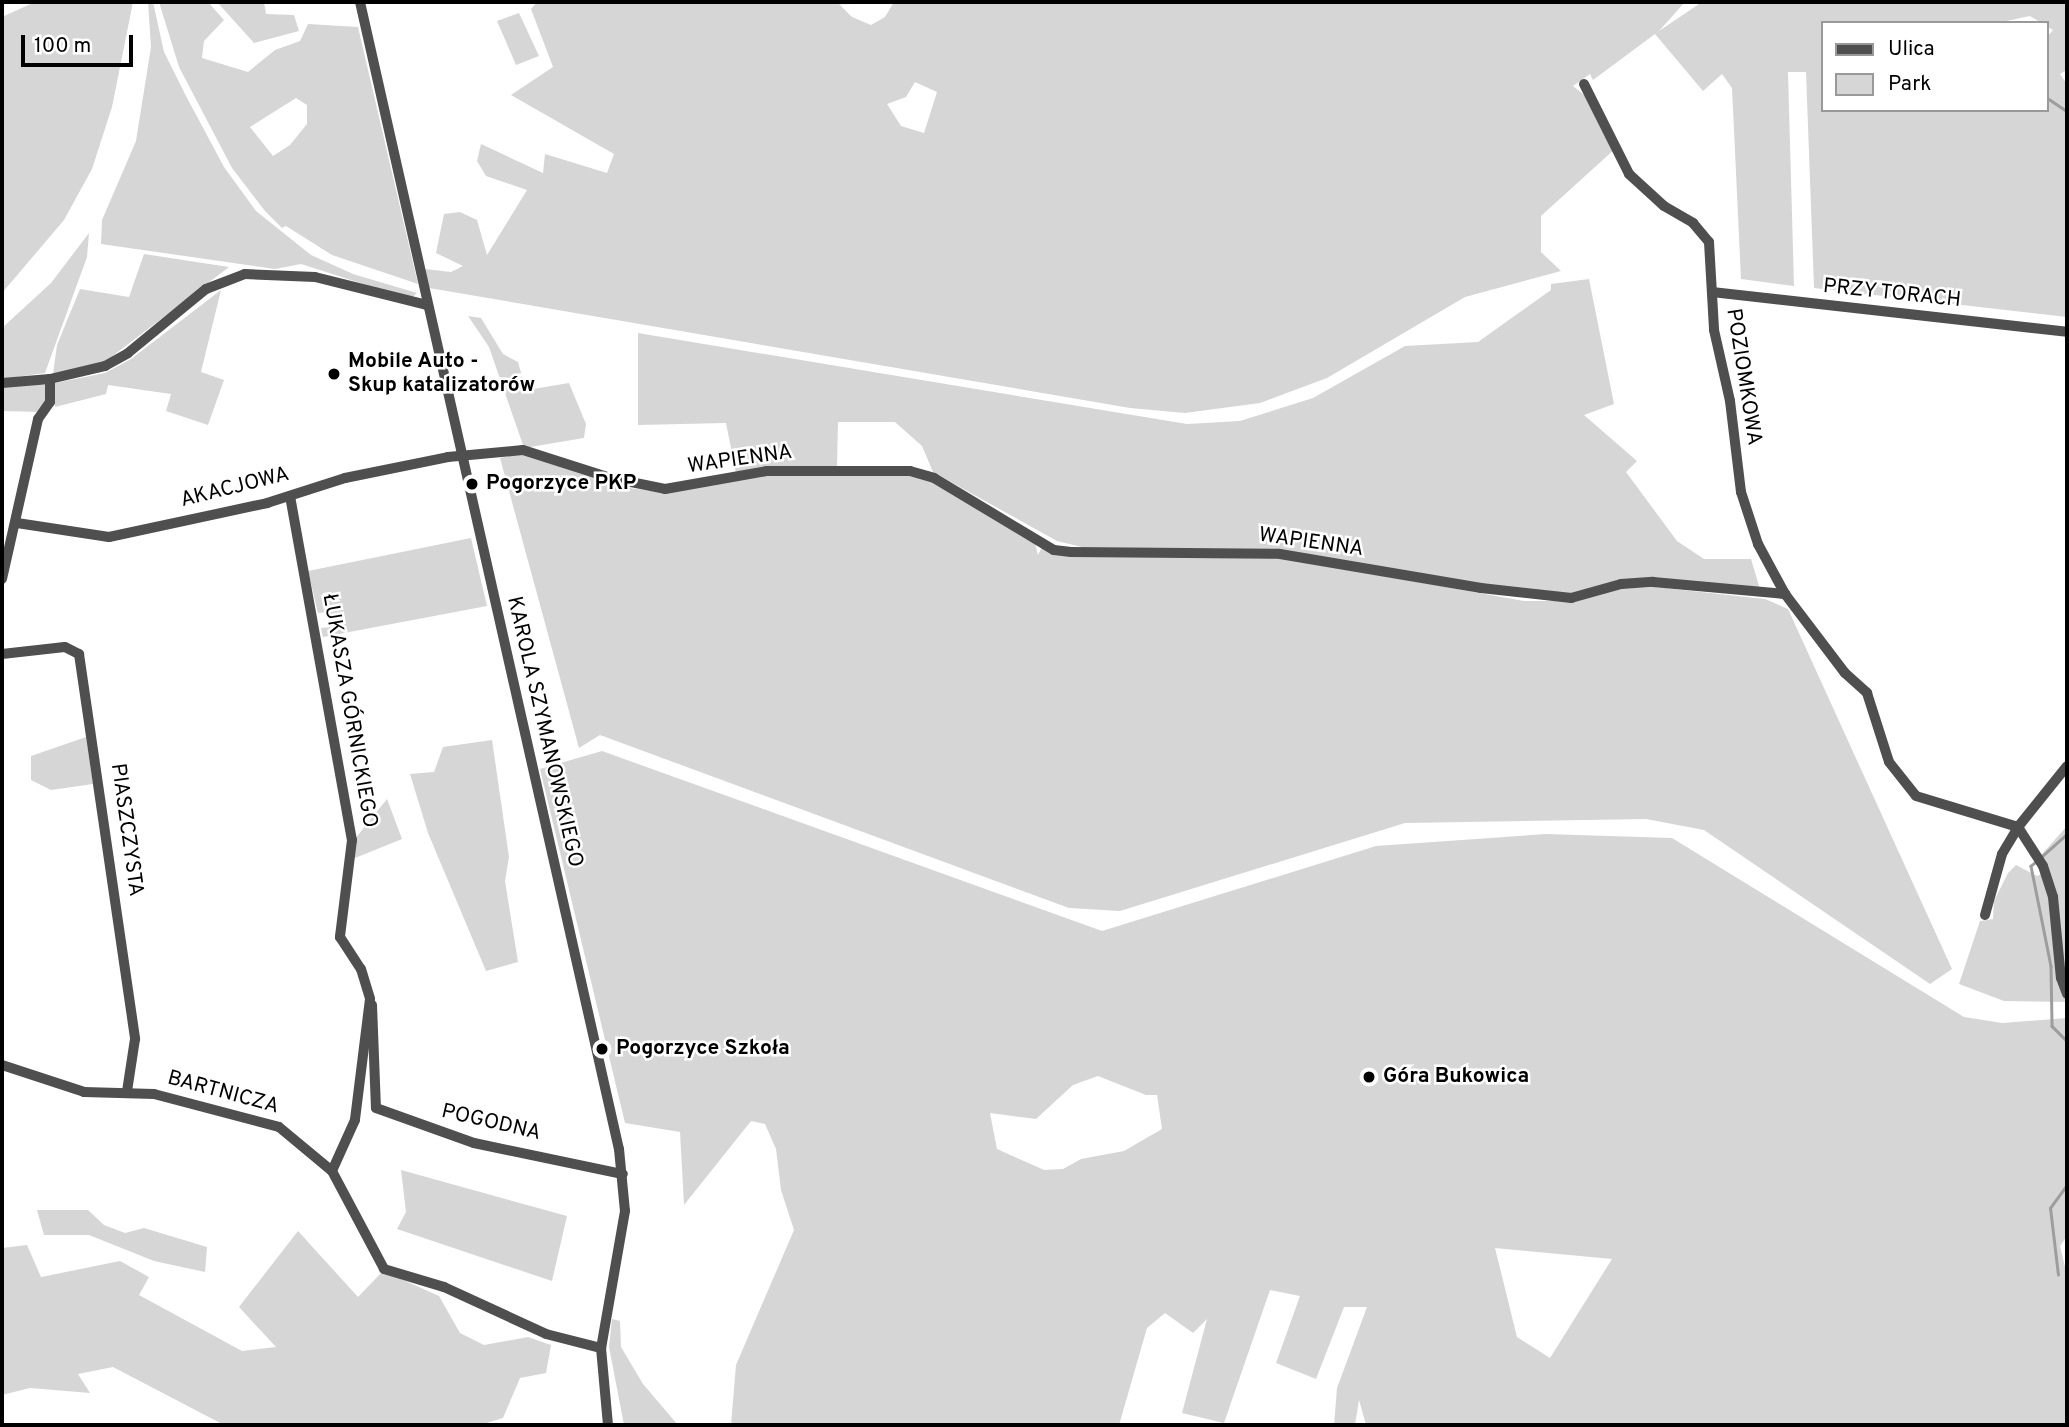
<!DOCTYPE html>
<html>
<head>
<meta charset="utf-8">
<style>
	body { margin:0 }
	#map { position:relative; width:2069px; height:1427px; overflow:hidden; background:#fff; font-family:Overpass,sans-serif }
	div>[style] { position:absolute }
	[style*='--x'] { left:calc(var(--x)*1px); top:calc(var(--y)*1px); width:calc(var(--w)*1px); rotate:calc(var(--a)*1deg) }
	.green>* { inset:0; background:#d6d6d6 }
	.stream>* { height:2.5px; margin:-1.25px; padding:0 1.25px; transform-origin:1.25px; border-radius:1.25px; background:#9d9d9d }
	.minor>* { height:10px; margin:-5px; padding:0 5px; transform-origin:5px; border-radius:5px; background:#4f4f4f }
	.dots>* { width:19px; height:19px; translate:-50% -50%; box-sizing:border-box; border:4px solid #fff; border-radius:50% }
	span { translate:-50% -50%; white-space:nowrap; text-align:center; line-height:1.15; -webkit-text-stroke:5px #fff; paint-order:stroke }
	.street-label { font-size:21px; color:#000 }
	.poi-label { font-size:21px; color:#000; font-weight:700 }
	.left { translate:0 -50%; text-align:left }
	.frame { position:absolute; inset:0; border:4px solid #000; pointer-events:none }
	.legend { position:absolute; left:1821px; top:21px; width:228px; height:91px; box-sizing:border-box; background:#fff; border:2px solid #999; margin:0; padding:9px 12px; list-style:none; font-size:21px; color:#000 }
	.legend li { display:flex; align-items:center; gap:14px; height:35px }
	.legend b { width:35px; border:2px solid #999 }
	.scale { position:absolute; left:21px; top:35px; width:112px; height:32px; box-sizing:border-box; border:4px solid #000; border-top:0; padding-left:9px; font-size:21px; line-height:24px; white-space:nowrap; color:#000; -webkit-text-stroke:5px #fff; paint-order:stroke }
</style>
</head>
<body>
<div id="map">
	<div class="green">
		<div style="clip-path:polygon(35px 2px,133px 2px,112px 107px,92px 169px,64px 220px,2px 293px,2px 17px)"></div>
		<div style="clip-path:polygon(148px 2px,153px 2px,164px 52px,186px 96px,224px 167px,256px 211px,311px 255px,353px 274px,417px 293px,410px 299px,301px 264px,275px 269px,101px 244px,102px 220px,136px 141px,151px 47px)"></div>
		<div style="clip-path:polygon(evenodd,159px 2px,208px 2px,224px 20px,204px 41px,202px 58px,248px 72px,275px 50px,300px 41px,308px 24px,358px 27px,418px 284px,332px 255px,286px 226px,282px 228px,265px 211px,232px 168px,179px 67px,159px 2px,296px 98px,307px 105px,307px 124px,290px 145px,273px 156px,250px 127px,296px 98px)"></div>
		<div style="clip-path:polygon(217px 2px,264px 2px,266px 14px,294px 15px,299px 31px,254px 43px)"></div>
		<div style="clip-path:polygon(evenodd,537px 2px,837px 2px,852px 17px,871px 25px,885px 17px,894px 2px,1685px 2px,1659px 31px,1702px 2px,2067px 2px,2067px 70px,2060px 74px,2067px 84px,2067px 317px,1814px 288px,1806px 72px,1788px 72px,1794px 286px,1741px 279px,1732px 88px,1722px 74px,1703px 91px,1655px 34px,1593px 80px,1590px 74px,1573px 86px,1588px 98px,1617px 147px,1541px 216px,1541px 252px,1561px 271px,1465px 297px,1327px 378px,1260px 403px,1185px 413px,1130px 408px,429px 288px,425px 269px,451px 272px,463px 266px,436px 253px,444px 214px,460px 212px,477px 220px,487px 255px,527px 190px,486px 176px,477px 161px,481px 144px,543px 173px,545px 154px,607px 173px,614px 154px,511px 95px,553px 67px,531px 9px,537px 2px,2030px 16px,2053px 30px,2046px 38px,2046px 110px,1822px 110px,1822px 23px,1997px 23px,2030px 16px,537px 2px,915px 82px,937px 92px,924px 133px,901px 126px,887px 104px,906px 97px,915px 82px)"></div>
		<div style="clip-path:polygon(519px 13px,539px 56px,516px 65px,497px 21px)"></div>
		<div style="clip-path:polygon(89px 233px,87px 257px,45px 373px,2px 379px,2px 328px,51px 283px)"></div>
		<div style="clip-path:polygon(144px 254px,229px 267px,106px 361px,53px 374px,57px 345px,80px 289px,129px 297px)"></div>
		<div style="clip-path:polygon(1589px 279px,1614px 404px,1584px 415px,1637px 461px,1626px 472px,1677px 541px,1704px 559px,1751px 559px,1760px 589px,1660px 579px,1573px 594px,1525px 592px,1315px 557px,1086px 548px,1057px 541px,933px 472px,922px 446px,895px 422px,838px 422px,837px 466px,736px 473px,726px 423px,638px 425px,638px 333px,1187px 424px,1240px 421px,1313px 398px,1405px 346px,1478px 342px,1551px 290px,1551px 284px)"></div>
		<div style="clip-path:polygon(221px 290px,201px 372px,224px 380px,208px 425px,166px 411px,171px 394px,108px 385px,106px 394px,55px 407px,55px 383px,105px 373px,131px 359px)"></div>
		<div style="clip-path:polygon(468px 316px,481px 318px,503px 354px,518px 362px,523px 380px,533px 389px,569px 383px,586px 424px,584px 438px,524px 448px,489px 347px)"></div>
		<div style="clip-path:polygon(31px 383px,48px 385px,48px 397px,40px 412px,2px 411px,2px 387px)"></div>
		<div style="clip-path:polygon(523px 453px,630px 488px,665px 493px,770px 474px,911px 474px,933px 481px,1035px 543px,1038px 555px,1042px 547px,1279px 557px,1524px 601px,1573px 601px,1623px 588px,1655px 587px,1765px 599px,1788px 609px,1952px 969px,1930px 984px,1704px 830px,1646px 819px,1405px 823px,1120px 911px,1069px 908px,600px 735px,579px 748px,500px 458px)"></div>
		<div style="clip-path:polygon(471px 538px,487px 606px,323px 637px,321px 628px,330px 627px,334px 619px,327px 612px,318px 613px,308px 571px)"></div>
		<div style="clip-path:polygon(86px 737px,93px 784px,51px 790px,31px 780px,31px 756px)"></div>
		<div style="clip-path:polygon(492px 740px,509px 857px,505px 881px,518px 962px,486px 971px,428px 833px,410px 774px,434px 772px,443px 747px)"></div>
		<div style="clip-path:polygon(evenodd,602px 751px,1102px 931px,1376px 846px,1546px 834px,1672px 838px,1964px 1017px,2002px 1023px,2067px 1018px,2067px 1236px,2060px 1246px,2067px 1275px,2067px 1425px,1366px 1425px,1359px 1400px,1355px 1425px,1334px 1425px,1337px 1388px,1367px 1307px,1344px 1307px,1316px 1379px,1276px 1363px,1300px 1296px,1270px 1290px,1224px 1423px,1182px 1413px,1207px 1319px,1193px 1333px,1165px 1313px,1147px 1328px,1119px 1425px,731px 1425px,736px 1365px,794px 1230px,781px 1190px,776px 1149px,765px 1124px,751px 1121px,684px 1205px,680px 1132px,625px 1123px,540px 769px,602px 751px,1098px 1076px,1146px 1095px,1157px 1095px,1162px 1129px,1124px 1151px,1081px 1159px,1063px 1169px,1044px 1170px,997px 1149px,990px 1113px,1036px 1119px,1073px 1085px,1098px 1076px,602px 751px,1495px 1248px,1612px 1259px,1550px 1358px,1517px 1337px,1495px 1248px)"></div>
		<div style="clip-path:polygon(387px 799px,402px 839px,355px 858px,354px 840px)"></div>
		<div style="clip-path:polygon(2067px 826px,2067px 1002px,2004px 1001px,1959px 984px,1980px 921px,1993px 919px,1994px 901px,2008px 873px,2016px 865px,2037px 876px,2047px 872px,2042px 854px)"></div>
		<div style="clip-path:polygon(401px 1170px,567px 1216px,552px 1281px,397px 1229px,406px 1212px)"></div>
		<div style="clip-path:polygon(37px 1210px,88px 1210px,104px 1225px,125px 1233px,144px 1228px,207px 1247px,205px 1272px,154px 1261px,89px 1235px,44px 1235px)"></div>
		<div style="clip-path:polygon(298px 1231px,358px 1297px,383px 1271px,439px 1296px,460px 1333px,484px 1345px,528px 1337px,551px 1345px,546px 1373px,520px 1378px,503px 1418px,480px 1425px,224px 1425px,113px 1367px,78px 1374px,90px 1393px,30px 1388px,2px 1395px,2px 1248px,27px 1245px,41px 1277px,120px 1261px,149px 1277px,139px 1295px,242px 1351px,276px 1347px,239px 1307px)"></div>
		<div style="clip-path:polygon(612px 1319px,620px 1321px,621px 1347px,643px 1384px,678px 1425px,624px 1425px,609px 1347px)"></div>
	</div>
	<div class="stream">
		<div style="--x:2046;--y:97;--w:25;--a:34"></div>
		<div style="--x:2040;--y:858;--w:36;--a:-42"></div>
		<div style="--x:2035;--y:863;--w:5;--a:143"></div>
		<div style="--x:2031;--y:866;--w:102;--a:78.7"></div>
		<div style="--x:2051;--y:966;--w:60;--a:89"></div>
		<div style="--x:2052;--y:1026;--w:21;--a:45"></div>
		<div style="--x:2058;--y:1275;--w:67;--a:-96.8"></div>
		<div style="--x:2050;--y:1208;--w:29;--a:-54"></div>
	</div>
	<div class="minor">
		<div style="--x:360;--y:2;--w:1176;--a:77.28"></div>
		<div style="--x:619;--y:1149;--w:62;--a:84.5"></div>
		<div style="--x:625;--y:1211;--w:139;--a:99.9"></div>
		<div style="--x:601;--y:1348;--w:77;--a:84.8"></div>
		<div style="--x:1584;--y:84;--w:101;--a:63.4"></div>
		<div style="--x:1629;--y:174;--w:47;--a:42.4"></div>
		<div style="--x:1664;--y:206;--w:34;--a:30"></div>
		<div style="--x:1693;--y:223;--w:25;--a:50"></div>
		<div style="--x:1709;--y:242;--w:88;--a:86.7"></div>
		<div style="--x:1714;--y:330;--w:73;--a:77.3"></div>
		<div style="--x:1730;--y:401;--w:92;--a:83.1"></div>
		<div style="--x:1741;--y:492;--w:55;--a:71.9"></div>
		<div style="--x:1758;--y:544;--w:57;--a:61.6"></div>
		<div style="--x:1785;--y:594;--w:99;--a:52.8"></div>
		<div style="--x:1845;--y:673;--w:30;--a:42"></div>
		<div style="--x:1867;--y:693;--w:72;--a:72.3"></div>
		<div style="--x:1889;--y:762;--w:43;--a:51.5"></div>
		<div style="--x:1916;--y:796;--w:107;--a:16.9"></div>
		<div style="--x:1712;--y:292;--w:357;--a:6.4"></div>
		<div style="--x:2;--y:383;--w:48;--a:-4.8"></div>
		<div style="--x:50;--y:379;--w:57;--a:-13.3"></div>
		<div style="--x:105;--y:366;--w:26;--a:-29"></div>
		<div style="--x:128;--y:353;--w:101;--a:-39.4"></div>
		<div style="--x:206;--y:289;--w:42;--a:-21"></div>
		<div style="--x:245;--y:274;--w:70;--a:2.5"></div>
		<div style="--x:315;--y:277;--w:115;--a:14"></div>
		<div style="--x:290;--y:496;--w:350;--a:79.8"></div>
		<div style="--x:352;--y:840;--w:98;--a:97.1"></div>
		<div style="--x:340;--y:937;--w:38;--a:57"></div>
		<div style="--x:361;--y:969;--w:31;--a:73"></div>
		<div style="--x:370;--y:999;--w:122;--a:97.1"></div>
		<div style="--x:355;--y:1120;--w:56;--a:114.3"></div>
		<div style="--x:17;--y:523;--w:93;--a:8.7"></div>
		<div style="--x:109;--y:537;--w:162;--a:-12.1"></div>
		<div style="--x:267;--y:503;--w:82;--a:-17.8"></div>
		<div style="--x:345;--y:478;--w:105;--a:-11.5"></div>
		<div style="--x:448;--y:457;--w:75;--a:-5.3"></div>
		<div style="--x:523;--y:450;--w:92;--a:17.7"></div>
		<div style="--x:611;--y:478;--w:55;--a:11.5"></div>
		<div style="--x:665;--y:489;--w:104;--a:-10"></div>
		<div style="--x:767;--y:471;--w:143;--a:0"></div>
		<div style="--x:910;--y:471;--w:25;--a:16"></div>
		<div style="--x:934;--y:478;--w:140;--a:31"></div>
		<div style="--x:1054;--y:550;--w:17;--a:7"></div>
		<div style="--x:1071;--y:552;--w:209;--a:0.5"></div>
		<div style="--x:1280;--y:554;--w:204;--a:9.6"></div>
		<div style="--x:1481;--y:588;--w:91;--a:6.3"></div>
		<div style="--x:1571;--y:598;--w:52;--a:-15.6"></div>
		<div style="--x:1621;--y:584;--w:32;--a:-4"></div>
		<div style="--x:1653;--y:582;--w:133;--a:5.2"></div>
		<div style="--x:2;--y:579;--w:164;--a:-77.3"></div>
		<div style="--x:38;--y:419;--w:21;--a:-55"></div>
		<div style="--x:50;--y:402;--w:23;--a:-90"></div>
		<div style="--x:2;--y:654;--w:63;--a:-6.3"></div>
		<div style="--x:65;--y:647;--w:16;--a:27"></div>
		<div style="--x:79;--y:654;--w:389;--a:81.7"></div>
		<div style="--x:135;--y:1039;--w:53;--a:98.7"></div>
		<div style="--x:2018;--y:827;--w:46;--a:57.3"></div>
		<div style="--x:2043;--y:866;--w:33;--a:72"></div>
		<div style="--x:2053;--y:897;--w:81;--a:84.4"></div>
		<div style="--x:2061;--y:978;--w:17;--a:69"></div>
		<div style="--x:1985;--y:915;--w:63;--a:-74.4"></div>
		<div style="--x:2002;--y:854;--w:31;--a:-59"></div>
		<div style="--x:2018;--y:827;--w:78;--a:-51.2"></div>
		<div style="--x:372;--y:1005;--w:103;--a:87.8"></div>
		<div style="--x:376;--y:1108;--w:104;--a:19.7"></div>
		<div style="--x:474;--y:1143;--w:152;--a:11.8"></div>
		<div style="--x:2;--y:1065;--w:86;--a:18.2"></div>
		<div style="--x:84;--y:1092;--w:70;--a:1.6"></div>
		<div style="--x:154;--y:1094;--w:129;--a:14.8"></div>
		<div style="--x:279;--y:1127;--w:69;--a:39.7"></div>
		<div style="--x:332;--y:1171;--w:111;--a:62"></div>
		<div style="--x:384;--y:1269;--w:63;--a:16.7"></div>
		<div style="--x:444;--y:1287;--w:112;--a:24.7"></div>
		<div style="--x:546;--y:1334;--w:57;--a:14.3"></div>
	</div>
	<div class="dots">
		<div style="left:334px;top:374px;background:#000"></div>
		<div style="left:472px;top:484px;background:#000"></div>
		<div style="left:602px;top:1049px;background:#000"></div>
		<div style="left:1369px;top:1077px;background:#000"></div>
	</div>
	<div class="street-label">
		<span style="left:1892px;top:294px;rotate:6deg">PRZY TORACH</span>
		<span style="left:1743px;top:377px;rotate:81deg">POZIOMKOWA</span>
		<span style="left:740px;top:460px;rotate:-8deg">WAPIENNA</span>
		<span style="left:235px;top:488px;rotate:-14deg">AKACJOWA</span>
		<span style="left:1311px;top:543px;rotate:8deg">WAPIENNA</span>
		<span style="left:349px;top:711px;rotate:80deg">ŁUKASZA GÓRNICKIEGO</span>
		<span style="left:544px;top:732px;rotate:77deg">KAROLA SZYMANOWSKIEGO</span>
		<span style="left:126px;top:830px;rotate:82deg">PIASZCZYSTA</span>
		<span style="left:223px;top:1093px;rotate:15deg">BARTNICZA</span>
		<span style="left:491px;top:1123px;rotate:13deg">POGODNA</span>
	</div>
	<div class="poi-label">
		<span class="left" style="left:348px;top:374px">Mobile Auto -<br>Skup katalizatorów</span>
		<span class="left" style="left:486px;top:484px">Pogorzyce PKP</span>
		<span class="left" style="left:616px;top:1049px">Pogorzyce Szkoła</span>
		<span class="left" style="left:1383px;top:1077px">Góra Bukowica</span>
	</div>
	<div class="frame"></div>
	<ul class="legend">
	<li><b style="height:9px;background:#4f4f4f"></b>Ulica</li>
	<li><b style="height:19px;background:#d6d6d6"></b>Park</li>
	</ul>
	<div class="scale">100 m</div>
</div>
</body>
</html>
